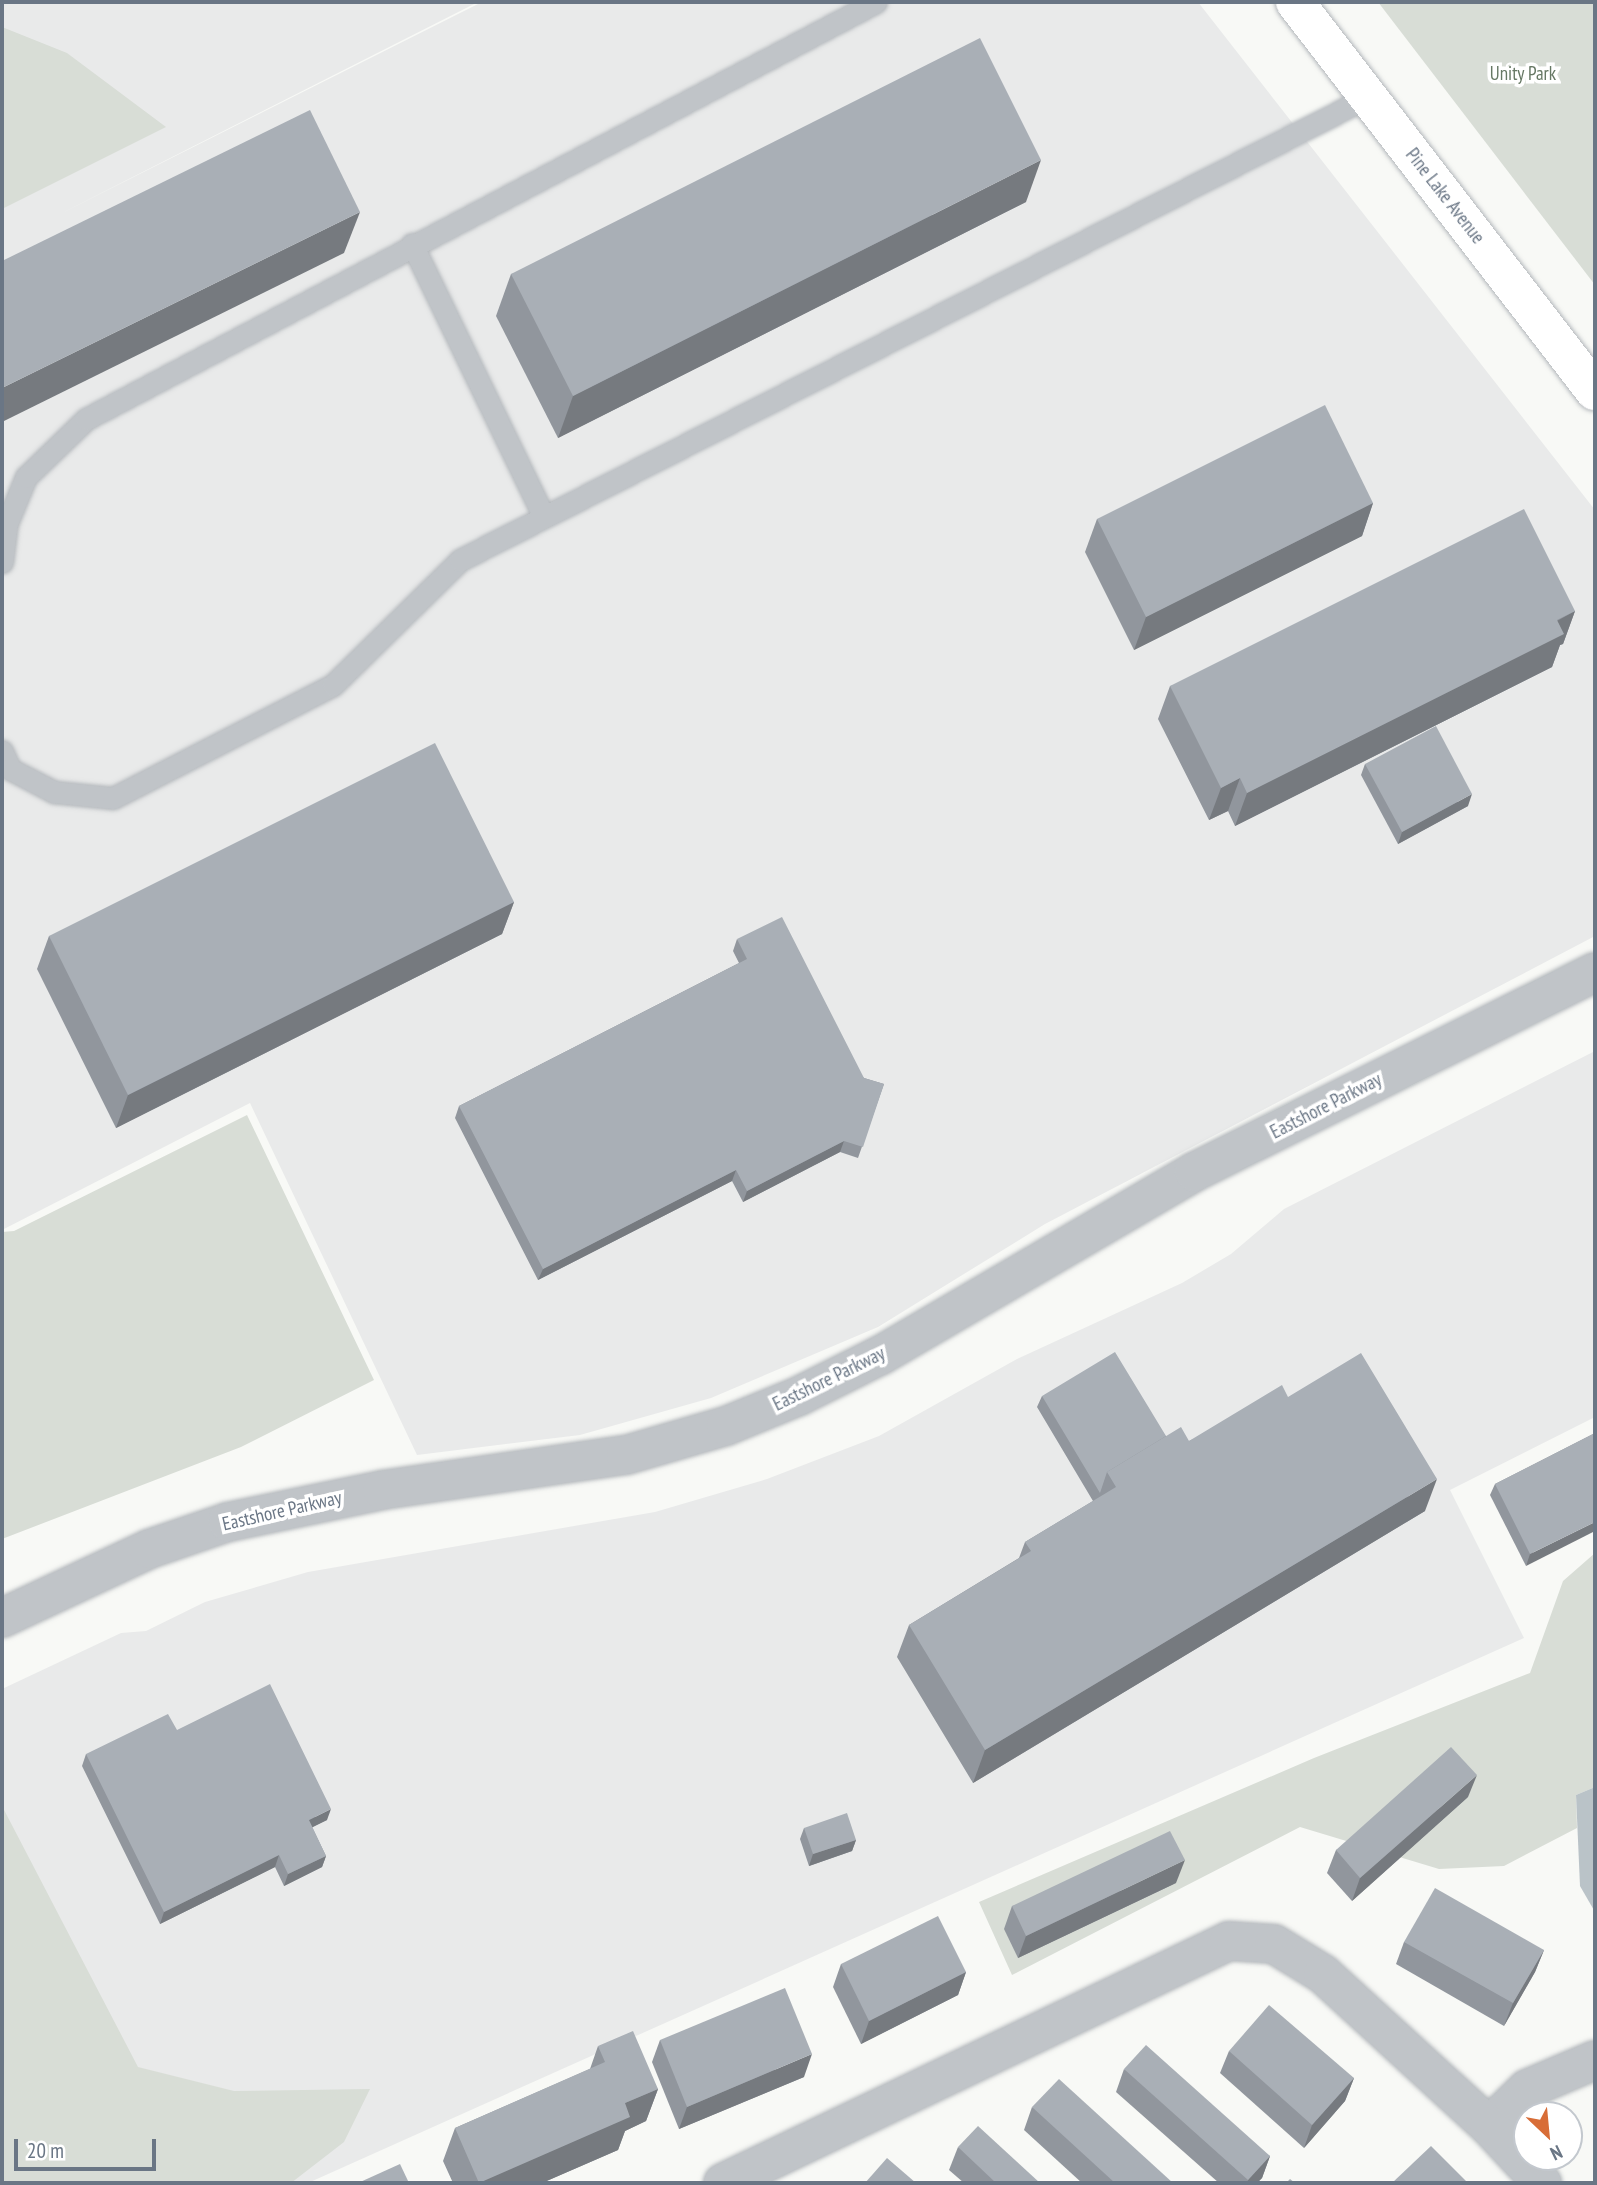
<!DOCTYPE html>
<html>
<head>
<meta charset="utf-8">
<style>
	body { margin:0 }
	#map { position:relative; width:1597px; height:2185px; overflow:hidden; background:#f8f9f6; font-family:"PT Sans Narrow",sans-serif }
	div>[style] { position:absolute }
	[style*='--x'] { left:calc(var(--x)*1px); top:calc(var(--y)*1px); width:calc(var(--w)*1px); rotate:calc(var(--a)*1deg) }
	.built>* { inset:0; background:#e9eaea }
	.green>* { inset:0; background:#d8ddd6 }
	.water>* { inset:0; background:#bac3c8 }
	.roads { filter:drop-shadow(0 0 2px #b4b8bc) drop-shadow(0 0 2px #b4b8bc) }
	.lane>* { height:21px; margin:-10.5px; padding:0 10.5px; transform-origin:10.5px; border-radius:10.5px; background:#c0c4c8 }
	.street>* { height:38px; margin:-19px; padding:0 19px; transform-origin:19px; border-radius:19px; background:#c0c4c8 }
	.primary>* { height:38px; margin:-19px; padding:0 19px; transform-origin:19px; border-radius:19px; background:#fff }
	.wall>* { inset:0; background:#91969d }
	.shaded-wall>* { inset:0; background:#767a7f }
	.building>* { inset:0; background:#a9afb6 }
	span { translate:-50% -50%; white-space:nowrap; text-align:center; line-height:1.15; -webkit-text-stroke:7px #fff; paint-order:stroke }
	.park-label { font-size:19px; color:#667864 }
	.street-label { font-size:19px; color:#6a7685 }
	.frame { position:absolute; inset:0; border:4px solid #6a7685; pointer-events:none }
	.north { position:absolute; left:1513px; top:2101px; width:70px; height:70px; box-sizing:border-box; background:#fff; border:2px solid #c3c8ce; border-radius:50%; rotate:154deg; font-size:19px; font-weight:700; line-height:28px; text-align:center; color:#6a7685 }
	.north::after { content:''; display:block; margin:auto; width:24px; height:32px; background:#d86d37; clip-path:polygon(50% 0,100% 100%,50% 72%,0 100%) }
	.scale { position:absolute; left:14px; top:2139px; width:142px; height:32px; box-sizing:border-box; border:4px solid #6a7685; border-top:0; padding-left:9px; font-size:21px; line-height:24px; white-space:nowrap; color:#6a7685; -webkit-text-stroke:5px #fff; paint-order:stroke }
</style>
</head>
<body>
<div id="map">
	<div class="built">
		<div style="clip-path:polygon(2px 2px,478px 2px,56px 216px,482px 2px,1198px 2px,1595px 510px,1595px 936px,1045px 1224px,878px 1327px,711px 1398px,580px 1435px,417px 1455px,250px 1103px,2px 1230px)"></div>
		<div style="clip-path:polygon(1595px 1051px,1595px 1417px,1450px 1490px,1524px 1638px,308px 2183px,150px 2183px,2px 1901px,2px 1689px,121px 1633px,146px 1631px,205px 1602px,308px 1572px,655px 1512px,767px 1479px,879px 1436px,1017px 1359px,1182px 1283px,1231px 1254px,1284px 1209px)"></div>
	</div>
	<div class="green">
		<div style="clip-path:polygon(1378px 2px,1595px 2px,1595px 285px)"></div>
		<div style="clip-path:polygon(2px 27px,67px 53px,166px 127px,2px 209px)"></div>
		<div style="clip-path:polygon(247px 1115px,374px 1380px,241px 1447px,2px 1539px,2px 1232px,14px 1231px)"></div>
		<div style="clip-path:polygon(1595px 1553px,1595px 1787px,1576px 1795px,1577px 1828px,1504px 1866px,1439px 1869px,1300px 1827px,1012px 1975px,979px 1902px,1314px 1758px,1530px 1673px,1563px 1581px)"></div>
		<div style="clip-path:polygon(2px 1806px,138px 2067px,234px 2091px,370px 2089px,344px 2142px,291px 2183px,2px 2183px)"></div>
	</div>
	<div class="water">
		<div style="clip-path:polygon(1595px 1787px,1595px 1912px,1580px 1886px,1576px 1795px)"></div>
	</div>
	<div class="roads">
		<div class="lane">
			<div style="--x:412;--y:244;--w:303;--a:64.2"></div>
			<div style="--x:2;--y:562;--w:39;--a:-83"></div>
			<div style="--x:7;--y:523;--w:50;--a:-67.6"></div>
			<div style="--x:26;--y:477;--w:83;--a:-44"></div>
			<div style="--x:86;--y:419;--w:893;--a:-27.83"></div>
			<div style="--x:2;--y:751;--w:20;--a:66"></div>
			<div style="--x:10;--y:769;--w:50;--a:27.6"></div>
			<div style="--x:54;--y:792;--w:59;--a:5.8"></div>
			<div style="--x:113;--y:798;--w:247;--a:-27.2"></div>
			<div style="--x:333;--y:685;--w:178;--a:-44.5"></div>
			<div style="--x:460;--y:560;--w:1019;--a:-27.02"></div>
		</div>
		<div class="street">
			<div style="--x:2;--y:1618;--w:162;--a:-25.1"></div>
			<div style="--x:149;--y:1549;--w:83;--a:-18.9"></div>
			<div style="--x:228;--y:1522;--w:157;--a:-11.7"></div>
			<div style="--x:382;--y:1490;--w:246;--a:-8.2"></div>
			<div style="--x:626;--y:1455;--w:104;--a:-16.2"></div>
			<div style="--x:726;--y:1426;--w:79;--a:-22.3"></div>
			<div style="--x:799;--y:1396;--w:92;--a:-26.6"></div>
			<div style="--x:881;--y:1355;--w:363;--a:-30.3"></div>
			<div style="--x:1194;--y:1172;--w:448;--a:-26.5"></div>
			<div style="--x:1489;--y:2126;--w:53;--a:-44.2"></div>
			<div style="--x:1527;--y:2089;--w:74;--a:-23.1"></div>
			<div style="--x:723;--y:2183;--w:561;--a:-25.56"></div>
			<div style="--x:1229;--y:1941;--w:45;--a:3.8"></div>
			<div style="--x:1274;--y:1944;--w:57;--a:31.5"></div>
			<div style="--x:1323;--y:1974;--w:225;--a:42.5"></div>
			<div style="--x:1489;--y:2126;--w:78;--a:47.1"></div>
		</div>
		<div class="primary">
			<div style="--x:1295;--y:2;--w:491;--a:52.4"></div>
		</div>
	</div>
	<div class="wall">
		<div style="clip-path:polygon(1026px 202px,558px 438px,496px 316px,511px 274px)"></div>
		<div style="clip-path:polygon(1373px 503px,1362px 536px,1134px 650px,1085px 552px,1097px 519px)"></div>
		<div style="clip-path:polygon(1575px 611px,1563px 644px,1560px 645px,1552px 667px,1235px 826px,1228px 811px,1209px 820px,1158px 719px,1170px 686px)"></div>
		<div style="clip-path:polygon(1365px 764px,1468px 806px,1398px 844px,1361px 775px)"></div>
		<div style="clip-path:polygon(514px 902px,502px 934px,116px 1128px,37px 969px,49px 936px)"></div>
		<div style="clip-path:polygon(737px 939px,864px 1078px,884px 1084px,858px 1158px,840px 1152px,743px 1202px,732px 1181px,538px 1280px,455px 1118px,459px 1106px,739px 963px,733px 951px)"></div>
		<div style="clip-path:polygon(1042px 1396px,1166px 1436px,1189px 1441px,1288px 1397px,1425px 1511px,973px 1783px,897px 1657px,909px 1625px,1019px 1558px,1025px 1542px,1093px 1501px,1037px 1407px)"></div>
		<div style="clip-path:polygon(1595px 1433px,1526px 1566px,1490px 1495px,1495px 1484px)"></div>
		<div style="clip-path:polygon(86px 1754px,327px 1820px,312px 1827px,326px 1856px,322px 1867px,284px 1886px,275px 1867px,160px 1924px,82px 1766px)"></div>
		<div style="clip-path:polygon(1468px 1797px,1352px 1901px,1327px 1873px,1336px 1850px)"></div>
		<div style="clip-path:polygon(804px 1828px,856px 1840px,852px 1851px,809px 1866px,800px 1839px)"></div>
		<div style="clip-path:polygon(1176px 1883px,1018px 1958px,1004px 1929px,1012px 1906px)"></div>
		<div style="clip-path:polygon(1404px 1942px,1544px 1950px,1535px 1972px,1504px 2026px,1396px 1964px)"></div>
		<div style="clip-path:polygon(841px 1964px,966px 1972px,958px 1995px,861px 2044px,833px 1987px)"></div>
		<div style="clip-path:polygon(660px 2040px,804px 2077px,679px 2129px,652px 2062px)"></div>
		<div style="clip-path:polygon(598px 2046px,658px 2089px,646px 2121px,625px 2131px,618px 2150px,542px 2183px,453px 2183px,443px 2161px,455px 2128px,590px 2069px)"></div>
		<div style="clip-path:polygon(1229px 2051px,1354px 2078px,1345px 2101px,1304px 2148px,1220px 2073px)"></div>
		<div style="clip-path:polygon(1124px 2069px,1270px 2156px,1262px 2178px,1257px 2183px,1219px 2183px,1116px 2092px)"></div>
		<div style="clip-path:polygon(1032px 2107px,1173px 2183px,1082px 2183px,1024px 2130px)"></div>
		<div style="clip-path:polygon(958px 2147px,1040px 2183px,964px 2183px,949px 2170px)"></div>
	</div>
	<div class="shaded-wall">
		<div style="clip-path:polygon(1041px 160px,1026px 202px,558px 438px,573px 396px)"></div>
		<div style="clip-path:polygon(360px 212px,344px 253px,2px 422px,2px 388px)"></div>
		<div style="clip-path:polygon(1373px 503px,1362px 536px,1134px 650px,1146px 617px)"></div>
		<div style="clip-path:polygon(1575px 611px,1563px 644px,1560px 645px,1552px 667px,1235px 826px,1247px 793px)"></div>
		<div style="clip-path:polygon(1240px 778px,1228px 811px,1209px 820px,1221px 788px)"></div>
		<div style="clip-path:polygon(1472px 794px,1468px 806px,1398px 844px,1402px 832px)"></div>
		<div style="clip-path:polygon(514px 902px,502px 934px,116px 1128px,128px 1095px)"></div>
		<div style="clip-path:polygon(844px 1141px,840px 1152px,743px 1202px,747px 1191px)"></div>
		<div style="clip-path:polygon(736px 1170px,732px 1181px,538px 1280px,543px 1269px)"></div>
		<div style="clip-path:polygon(1437px 1479px,1425px 1511px,973px 1783px,985px 1750px)"></div>
		<div style="clip-path:polygon(1595px 1522px,1595px 1531px,1526px 1566px,1530px 1554px)"></div>
		<div style="clip-path:polygon(1477px 1775px,1468px 1797px,1352px 1901px,1360px 1878px)"></div>
		<div style="clip-path:polygon(331px 1809px,327px 1820px,305px 1831px,309px 1820px)"></div>
		<div style="clip-path:polygon(856px 1840px,852px 1851px,809px 1866px,813px 1854px)"></div>
		<div style="clip-path:polygon(279px 1855px,275px 1867px,160px 1924px,164px 1912px)"></div>
		<div style="clip-path:polygon(326px 1856px,322px 1867px,284px 1886px,288px 1874px)"></div>
		<div style="clip-path:polygon(1185px 1860px,1176px 1883px,1018px 1958px,1026px 1936px)"></div>
		<div style="clip-path:polygon(1544px 1950px,1535px 1972px,1504px 2026px,1513px 2003px)"></div>
		<div style="clip-path:polygon(966px 1972px,958px 1995px,861px 2044px,869px 2021px)"></div>
		<div style="clip-path:polygon(812px 2054px,804px 2077px,679px 2129px,687px 2107px)"></div>
		<div style="clip-path:polygon(1354px 2078px,1345px 2101px,1304px 2148px,1312px 2125px)"></div>
		<div style="clip-path:polygon(658px 2089px,646px 2121px,625px 2131px,618px 2150px,542px 2183px,479px 2183px,625px 2103px)"></div>
		<div style="clip-path:polygon(1270px 2156px,1262px 2178px,1257px 2183px,1247px 2183px,1248px 2180px)"></div>
	</div>
	<div class="building">
		<div style="clip-path:polygon(980px 38px,1041px 160px,573px 396px,511px 274px)"></div>
		<div style="clip-path:polygon(310px 110px,360px 212px,2px 388px,2px 261px)"></div>
		<div style="clip-path:polygon(1325px 405px,1373px 503px,1146px 617px,1097px 519px)"></div>
		<div style="clip-path:polygon(1524px 509px,1575px 611px,1557px 620px,1564px 634px,1247px 793px,1240px 778px,1221px 788px,1170px 686px)"></div>
		<div style="clip-path:polygon(1436px 726px,1472px 794px,1402px 832px,1365px 764px)"></div>
		<div style="clip-path:polygon(435px 743px,514px 902px,128px 1095px,49px 936px)"></div>
		<div style="clip-path:polygon(782px 917px,864px 1078px,884px 1084px,863px 1147px,844px 1141px,747px 1191px,736px 1170px,543px 1269px,459px 1106px,747px 959px,737px 939px)"></div>
		<div style="clip-path:polygon(1115px 1352px,1166px 1436px,1107px 1472px,1100px 1493px,1042px 1396px)"></div>
		<div style="clip-path:polygon(1361px 1353px,1437px 1479px,985px 1750px,909px 1625px,1031px 1551px,1025px 1542px,1116px 1487px,1107px 1472px,1181px 1427px,1189px 1441px,1282px 1385px,1288px 1397px)"></div>
		<div style="clip-path:polygon(1595px 1433px,1595px 1522px,1530px 1554px,1495px 1484px)"></div>
		<div style="clip-path:polygon(270px 1684px,331px 1809px,309px 1820px,326px 1856px,288px 1874px,279px 1855px,164px 1912px,86px 1754px,168px 1714px,177px 1730px)"></div>
		<div style="clip-path:polygon(1451px 1747px,1477px 1775px,1360px 1878px,1336px 1850px)"></div>
		<div style="clip-path:polygon(847px 1813px,856px 1840px,813px 1854px,804px 1828px)"></div>
		<div style="clip-path:polygon(1170px 1831px,1185px 1860px,1026px 1936px,1012px 1906px)"></div>
		<div style="clip-path:polygon(1435px 1888px,1544px 1950px,1513px 2003px,1404px 1942px)"></div>
		<div style="clip-path:polygon(938px 1916px,966px 1972px,869px 2021px,841px 1964px)"></div>
		<div style="clip-path:polygon(785px 1988px,812px 2054px,687px 2107px,660px 2040px)"></div>
		<div style="clip-path:polygon(1269px 2005px,1354px 2078px,1312px 2125px,1229px 2051px)"></div>
		<div style="clip-path:polygon(633px 2031px,658px 2089px,625px 2103px,630px 2117px,479px 2183px,455px 2128px,605px 2062px,598px 2046px)"></div>
		<div style="clip-path:polygon(1146px 2045px,1270px 2156px,1248px 2180px,1124px 2069px)"></div>
		<div style="clip-path:polygon(1059px 2079px,1173px 2183px,1115px 2183px,1032px 2107px)"></div>
		<div style="clip-path:polygon(978px 2126px,1040px 2183px,996px 2183px,958px 2147px)"></div>
		<div style="clip-path:polygon(1431px 2146px,1468px 2183px,1392px 2183px)"></div>
		<div style="clip-path:polygon(887px 2158px,916px 2183px,865px 2183px)"></div>
		<div style="clip-path:polygon(400px 2164px,409px 2183px,358px 2183px)"></div>
		<div style="clip-path:polygon(1290px 2179px,1295px 2183px,1286px 2183px)"></div>
	</div>
	<div class="park-label">
		<span style="left:1523px;top:74px">Unity Park</span>
	</div>
	<div class="street-label">
		<span style="left:1445px;top:196px;rotate:52deg">Pine Lake Avenue</span>
		<span style="left:1326px;top:1106px;rotate:-27deg">Eastshore Parkway</span>
		<span style="left:829px;top:1379px;rotate:-26deg">Eastshore Parkway</span>
		<span style="left:282px;top:1511px;rotate:-13deg">Eastshore Parkway</span>
	</div>
	<div class="frame"></div>
	<div class="north">N</div>
	<div class="scale">20 m</div>
</div>
</body>
</html>
